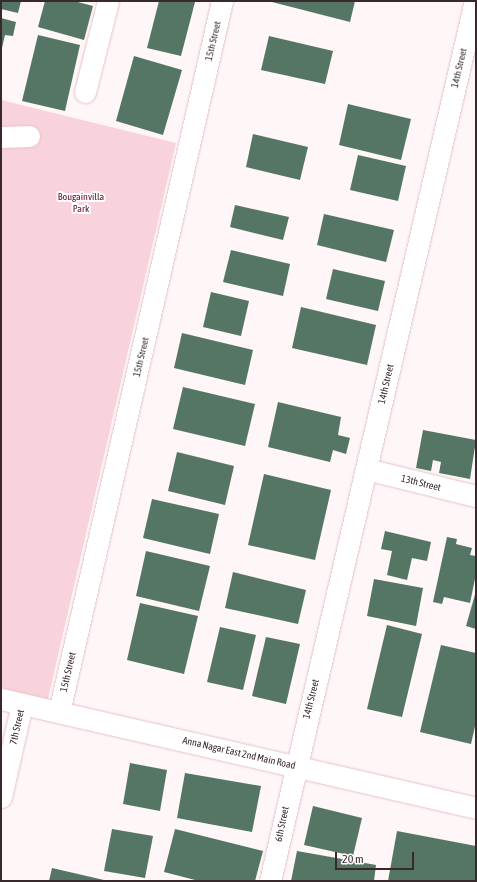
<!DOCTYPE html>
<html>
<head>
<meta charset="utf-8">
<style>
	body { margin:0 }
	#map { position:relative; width:477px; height:882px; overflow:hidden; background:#fef6f7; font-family:"Asap Condensed",sans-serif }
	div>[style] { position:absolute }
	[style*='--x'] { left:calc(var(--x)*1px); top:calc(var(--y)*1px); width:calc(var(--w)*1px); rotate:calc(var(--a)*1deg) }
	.green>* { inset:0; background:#f8d3db }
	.building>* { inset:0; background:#557665 }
	.roads { filter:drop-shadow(0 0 1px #e8c1ca) drop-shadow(0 0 1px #e8c1ca) }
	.minor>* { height:21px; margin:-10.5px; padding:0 10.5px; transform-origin:10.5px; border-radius:10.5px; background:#fff }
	span { translate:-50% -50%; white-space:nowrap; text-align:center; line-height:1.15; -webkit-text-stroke:4px #fff; paint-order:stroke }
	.street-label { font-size:10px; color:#38292d }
	.park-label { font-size:10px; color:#62092f }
	.frame { position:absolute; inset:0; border:2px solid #38292d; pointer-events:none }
	.scale { position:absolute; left:335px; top:852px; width:79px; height:18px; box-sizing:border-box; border:2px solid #38292d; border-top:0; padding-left:5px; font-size:12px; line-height:14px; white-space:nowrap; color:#38292d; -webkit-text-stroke:3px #fff; paint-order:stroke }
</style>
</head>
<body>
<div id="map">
	<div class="green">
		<div style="clip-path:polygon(1px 100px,176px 143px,48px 699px,1px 688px)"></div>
	</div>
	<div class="building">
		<div style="clip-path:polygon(1px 1px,21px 1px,18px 13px,1px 9px)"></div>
		<div style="clip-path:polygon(45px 1px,74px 1px,93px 6px,84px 40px,38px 27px)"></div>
		<div style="clip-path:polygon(159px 1px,195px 2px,181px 56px,147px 48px)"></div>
		<div style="clip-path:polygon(268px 1px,355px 1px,350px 22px)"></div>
		<div style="clip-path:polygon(1px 18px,16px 22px,13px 36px,5px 35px,2px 48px)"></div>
		<div style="clip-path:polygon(38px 35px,80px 45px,65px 111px,22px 101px)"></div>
		<div style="clip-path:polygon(269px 36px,333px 51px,325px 84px,261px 70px)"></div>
		<div style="clip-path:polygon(134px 56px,182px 70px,163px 135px,116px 121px)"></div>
		<div style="clip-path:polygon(348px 104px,411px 119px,401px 160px,339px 145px)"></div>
		<div style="clip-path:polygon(253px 134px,308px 147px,300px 180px,246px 167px)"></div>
		<div style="clip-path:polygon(358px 155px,406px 166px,398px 201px,350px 190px)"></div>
		<div style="clip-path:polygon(235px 205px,289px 217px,283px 240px,230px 227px)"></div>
		<div style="clip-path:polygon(324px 214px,394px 230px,386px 262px,317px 245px)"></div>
		<div style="clip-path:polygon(231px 250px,290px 264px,283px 296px,223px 282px)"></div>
		<div style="clip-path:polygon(333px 269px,385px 281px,378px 311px,326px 299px)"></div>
		<div style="clip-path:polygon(211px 292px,249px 301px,241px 336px,203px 327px)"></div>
		<div style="clip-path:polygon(301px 307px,376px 325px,367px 365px,292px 348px)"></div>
		<div style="clip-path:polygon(182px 333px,253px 350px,245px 385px,174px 368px)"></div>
		<div style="clip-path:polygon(183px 387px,255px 404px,245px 446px,173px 429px)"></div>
		<div style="clip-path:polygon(278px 402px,341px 417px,338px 435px,350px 438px,346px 454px,333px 450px,330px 462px,268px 447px)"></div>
		<div style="clip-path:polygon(423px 430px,476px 440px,470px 479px,439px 473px,441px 462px,433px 460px,431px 471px,416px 468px)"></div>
		<div style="clip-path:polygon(177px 452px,234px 466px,225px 505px,168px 491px)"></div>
		<div style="clip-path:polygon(264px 474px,331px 490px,315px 560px,248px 545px)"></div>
		<div style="clip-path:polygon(152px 499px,219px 514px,210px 554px,143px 538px)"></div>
		<div style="clip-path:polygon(385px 531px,431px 542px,427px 561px,412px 558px,407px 580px,387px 575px,392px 551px,381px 549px)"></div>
		<div style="clip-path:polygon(447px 537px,457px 539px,456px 544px,472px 548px,470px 555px,476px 556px,476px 574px,470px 603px,444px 597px,442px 604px,433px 602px)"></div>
		<div style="clip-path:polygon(146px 551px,210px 566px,199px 611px,136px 596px)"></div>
		<div style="clip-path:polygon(233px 572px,306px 590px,298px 624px,225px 608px)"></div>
		<div style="clip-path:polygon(374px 579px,423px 588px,416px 626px,367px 616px)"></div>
		<div style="clip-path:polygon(476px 591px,476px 629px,466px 626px)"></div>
		<div style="clip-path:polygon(140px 603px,198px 616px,184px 674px,127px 660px)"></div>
		<div style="clip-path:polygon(387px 625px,422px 634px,402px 717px,367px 709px)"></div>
		<div style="clip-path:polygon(220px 627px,256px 635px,243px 690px,207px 682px)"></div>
		<div style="clip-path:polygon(266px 637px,300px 644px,286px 704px,252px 696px)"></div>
		<div style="clip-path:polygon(441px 645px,476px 653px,476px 722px,471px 744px,420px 732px)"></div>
		<div style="clip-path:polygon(130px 763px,167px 770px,160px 811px,123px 804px)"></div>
		<div style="clip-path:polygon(185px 773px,261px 786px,252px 832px,177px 818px)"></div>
		<div style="clip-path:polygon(313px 806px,362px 818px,353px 856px,304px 845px)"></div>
		<div style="clip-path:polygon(112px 829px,153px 836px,145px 878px,104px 871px)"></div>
		<div style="clip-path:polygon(175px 829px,263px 851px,255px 881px,199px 881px,164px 872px)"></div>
		<div style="clip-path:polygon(397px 831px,476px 846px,476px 881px,388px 881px)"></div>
		<div style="clip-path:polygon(297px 851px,376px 865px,374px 881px,291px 881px)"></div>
		<div style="clip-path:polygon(52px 868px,104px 880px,104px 881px,49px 881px)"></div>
	</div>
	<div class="roads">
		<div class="minor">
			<div style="--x:85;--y:92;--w:94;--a:-75.8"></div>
			<div style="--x:1;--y:137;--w:28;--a:-2"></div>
			<div style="--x:366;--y:469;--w:113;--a:13.8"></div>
			<div style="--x:1;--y:699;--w:487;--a:12.9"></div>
			<div style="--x:59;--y:712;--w:729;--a:-77.09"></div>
			<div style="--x:1;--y:797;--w:95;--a:-77.3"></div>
			<div style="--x:270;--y:881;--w:904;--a:-76.89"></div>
		</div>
	</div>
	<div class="street-label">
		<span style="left:213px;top:41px;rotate:-77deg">15th Street</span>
		<span style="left:459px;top:68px;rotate:-77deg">14th Street</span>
		<span style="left:141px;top:357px;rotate:-77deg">15th Street</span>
		<span style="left:386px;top:384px;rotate:-77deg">14th Street</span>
		<span style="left:421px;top:483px;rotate:14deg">13th Street</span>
		<span style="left:68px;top:672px;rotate:-77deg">15th Street</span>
		<span style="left:311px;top:699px;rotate:-76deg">14th Street</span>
		<span style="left:17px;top:727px;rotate:-77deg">7th Street</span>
		<span style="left:239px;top:753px;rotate:13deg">Anna Nagar East 2nd Main Road</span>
		<span style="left:282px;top:824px;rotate:-78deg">6th Street</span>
	</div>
	<div class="park-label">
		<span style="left:81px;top:202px">Bougainvilla<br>Park</span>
	</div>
	<div class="frame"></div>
	<div class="scale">20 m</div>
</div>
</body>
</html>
